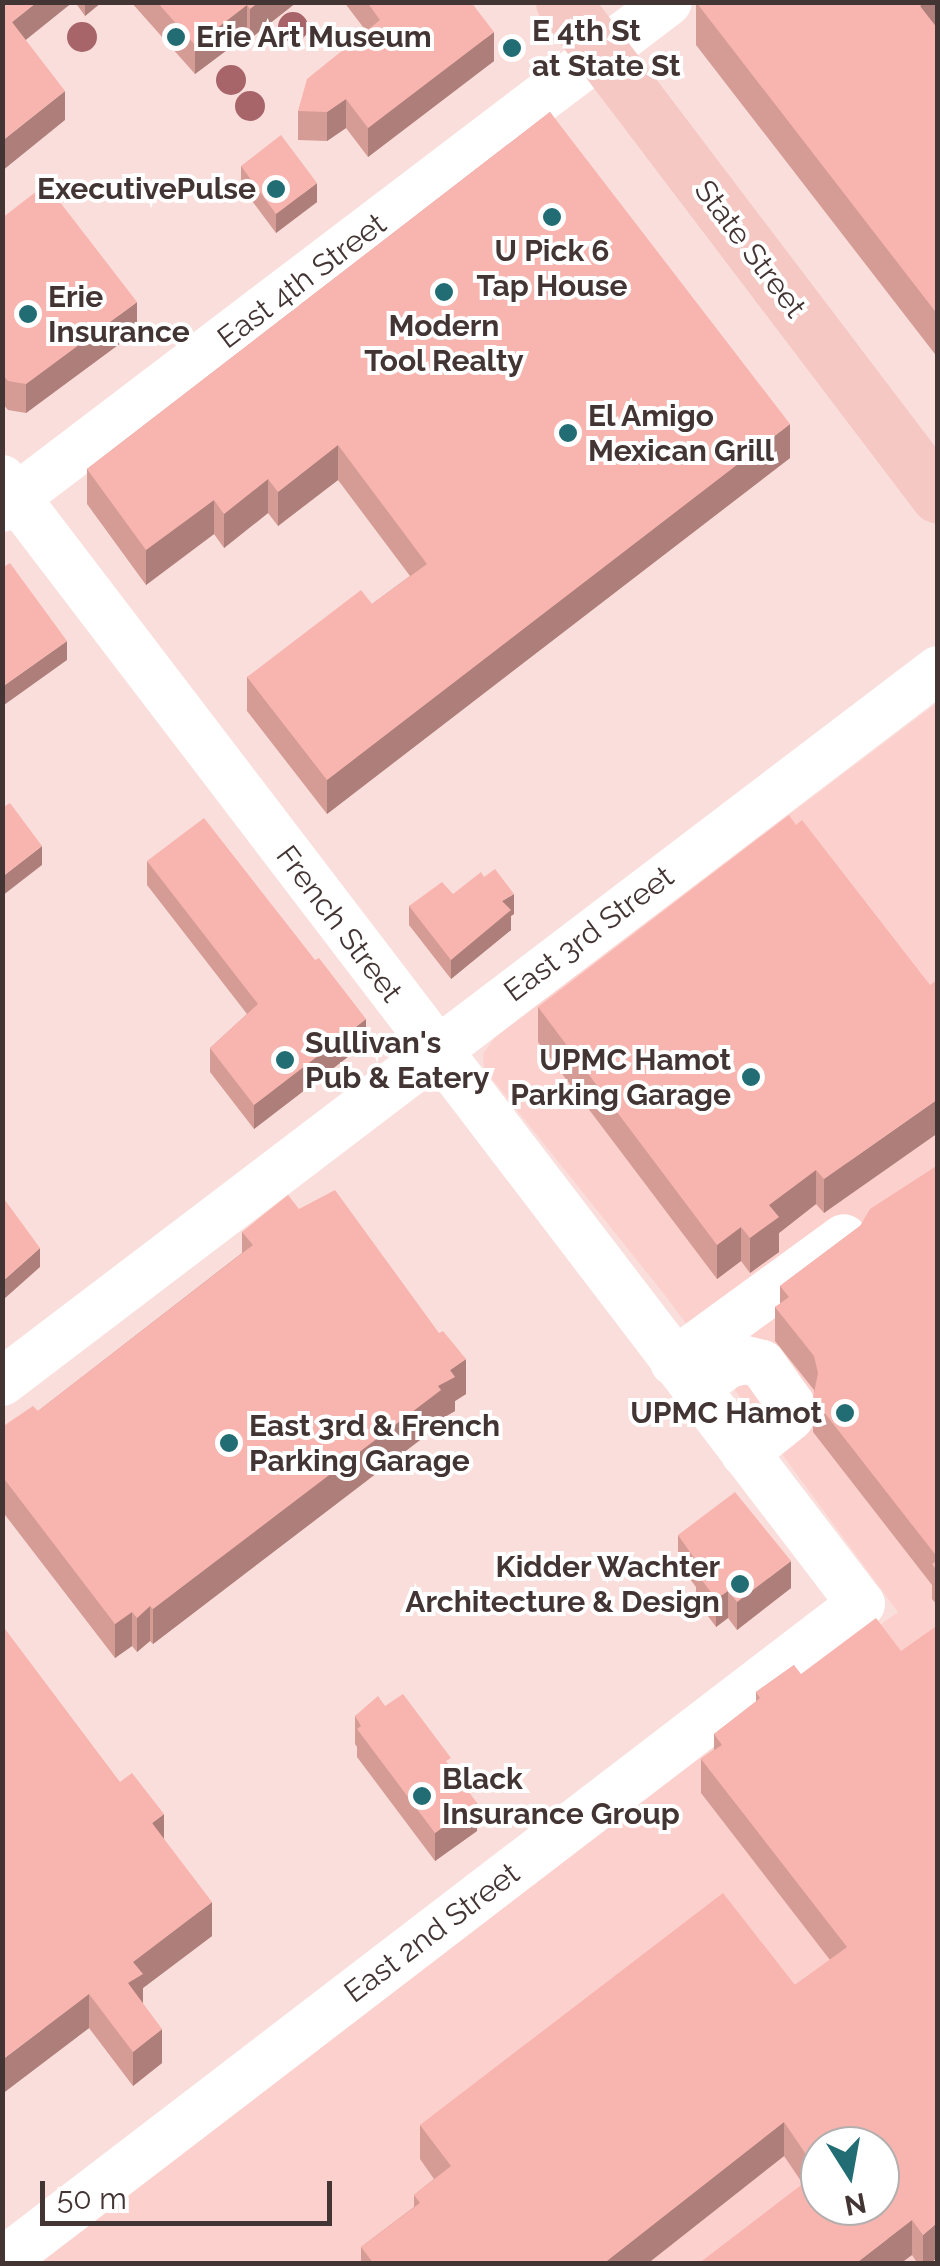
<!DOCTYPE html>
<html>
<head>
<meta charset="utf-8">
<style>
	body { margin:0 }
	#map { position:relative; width:940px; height:2266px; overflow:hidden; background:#fadedb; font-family:Raleway,sans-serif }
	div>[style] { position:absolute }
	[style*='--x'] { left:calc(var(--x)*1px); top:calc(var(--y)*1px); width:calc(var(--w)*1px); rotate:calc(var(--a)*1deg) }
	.built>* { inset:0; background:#fcd0cc }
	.minor>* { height:48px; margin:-24px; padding:0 24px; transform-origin:24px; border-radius:24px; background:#fff }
	.major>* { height:55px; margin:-27.5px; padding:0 27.5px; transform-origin:27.5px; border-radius:27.5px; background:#f5c8c4 }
	.trees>* { width:30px; height:30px; margin:-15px; border-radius:50%; background:#a76469 }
	.wall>* { inset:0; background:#d59c96 }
	.shaded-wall>* { inset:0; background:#ae7f7a }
	.building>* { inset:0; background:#f8b5af }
	.dots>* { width:28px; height:28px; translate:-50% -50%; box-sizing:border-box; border:5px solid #fff; border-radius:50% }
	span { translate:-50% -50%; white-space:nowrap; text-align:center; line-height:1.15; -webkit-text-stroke:8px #fff; paint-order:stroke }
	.poi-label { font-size:30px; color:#433534; font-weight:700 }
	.left { translate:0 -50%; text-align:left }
	.right { translate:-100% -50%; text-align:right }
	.street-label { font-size:30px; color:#433534 }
	.frame { position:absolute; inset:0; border:5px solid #433534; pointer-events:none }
	.north { position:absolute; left:800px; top:2126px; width:100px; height:100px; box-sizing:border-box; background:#fff; border:2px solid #b4aeae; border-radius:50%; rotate:169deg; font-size:28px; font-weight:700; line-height:40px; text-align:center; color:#433534 }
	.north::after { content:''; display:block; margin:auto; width:35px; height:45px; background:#226d74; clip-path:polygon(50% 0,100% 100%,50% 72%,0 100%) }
	.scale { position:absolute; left:40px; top:2181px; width:292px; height:45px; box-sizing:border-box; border:5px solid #433534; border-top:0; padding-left:12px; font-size:30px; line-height:35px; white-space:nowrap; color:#433534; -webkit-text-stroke:8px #fff; paint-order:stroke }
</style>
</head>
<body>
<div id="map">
	<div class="built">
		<div style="clip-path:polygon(evenodd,937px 703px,937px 2263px,39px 2264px,748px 1720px,898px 1612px,668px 1299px,484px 1069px,483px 1054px,495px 1037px,937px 703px,820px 2146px,880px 2146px,880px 2206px,820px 2206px,820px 2146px)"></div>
	</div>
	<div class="minor">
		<div style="--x:2;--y:479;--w:1415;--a:52.64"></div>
		<div style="--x:861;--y:1604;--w:1082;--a:142.55"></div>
		<div style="--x:2;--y:508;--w:836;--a:-37.23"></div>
		<div style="--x:674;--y:1362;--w:210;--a:-36.1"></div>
		<div style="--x:2;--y:1382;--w:1176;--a:-37.26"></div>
		<div style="--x:695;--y:1389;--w:41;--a:-37.1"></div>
		<div style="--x:728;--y:1364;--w:18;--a:-13"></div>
		<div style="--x:746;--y:1360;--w:16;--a:14"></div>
		<div style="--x:762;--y:1364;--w:50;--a:54.7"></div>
		<div style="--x:791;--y:1405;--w:12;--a:95"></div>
		<div style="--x:790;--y:1417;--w:58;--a:141.3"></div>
	</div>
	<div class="major">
		<div style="--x:563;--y:2;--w:620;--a:52.8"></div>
	</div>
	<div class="trees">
		<div style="left:293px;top:27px"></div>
		<div style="left:82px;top:37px"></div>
		<div style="left:231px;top:80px"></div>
		<div style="left:250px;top:106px"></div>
	</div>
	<div class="wall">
		<div style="clip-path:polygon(75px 2px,102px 2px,85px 16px)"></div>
		<div style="clip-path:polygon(131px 2px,297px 2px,250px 39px,247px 35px,195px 74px)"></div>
		<div style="clip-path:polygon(344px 2px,471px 2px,494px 61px,368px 157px,346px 128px,327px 141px,298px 140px,298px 111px,366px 31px)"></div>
		<div style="clip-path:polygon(696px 2px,938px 2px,938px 358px,696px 45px)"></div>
		<div style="clip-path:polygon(550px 112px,790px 458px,327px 814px,247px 711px,247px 677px,372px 604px,410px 576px,338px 480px,278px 526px,268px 513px,224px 548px,214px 534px,146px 585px,87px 504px,87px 469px)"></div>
		<div style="clip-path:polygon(241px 166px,317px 202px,276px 233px,241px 186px)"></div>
		<div style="clip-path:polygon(2px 218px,137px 331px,26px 413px,8px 410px,2px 403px)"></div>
		<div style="clip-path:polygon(147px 861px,366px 1043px,254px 1129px,210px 1072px,210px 1048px,247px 1014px,147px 885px)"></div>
		<div style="clip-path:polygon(453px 894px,514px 914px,511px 916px,511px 930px,451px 979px,409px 925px,409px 906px)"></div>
		<div style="clip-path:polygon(930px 985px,824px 1213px,816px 1204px,779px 1233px,779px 1252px,750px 1273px,741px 1261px,717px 1279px,538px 1042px,538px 1007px)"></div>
		<div style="clip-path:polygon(938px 1165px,938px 1606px,932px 1599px,932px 1585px,813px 1432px,814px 1390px,775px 1341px,775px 1307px,780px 1304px,780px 1286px,860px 1226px)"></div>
		<div style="clip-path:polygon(299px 1209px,466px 1394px,455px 1401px,455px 1411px,441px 1419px,441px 1424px,153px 1644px,150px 1641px,137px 1652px,132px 1646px,115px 1658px,2px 1511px,2px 1427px,38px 1411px,242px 1253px,242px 1232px)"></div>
		<div style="clip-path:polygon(678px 1535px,791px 1588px,737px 1630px,728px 1618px,716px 1627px,696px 1600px,696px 1587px,678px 1563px)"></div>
		<div style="clip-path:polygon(794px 1665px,930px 2264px,918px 2264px,912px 2255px,803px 2184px,784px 2156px,647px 2264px,361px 2264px,361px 2247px,414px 2207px,414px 2195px,434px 2179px,420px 2159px,420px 2125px,795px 1985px,830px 1960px,701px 1793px,701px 1759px,714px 1750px,714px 1734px,756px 1702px,756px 1692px)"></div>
		<div style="clip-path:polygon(385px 1706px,451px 1768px,477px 1831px,435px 1861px,357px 1757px,357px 1747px,355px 1744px,355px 1716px)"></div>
		<div style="clip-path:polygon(164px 1839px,212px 1936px,143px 1988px,143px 2004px,162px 2063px,133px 2086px,89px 2028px,2px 2094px)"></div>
	</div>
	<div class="shaded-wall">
		<div style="clip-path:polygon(37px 2px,73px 2px,12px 51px,12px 22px)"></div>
		<div style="clip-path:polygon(85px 2px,102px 2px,85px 16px)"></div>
		<div style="clip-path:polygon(259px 2px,297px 2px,250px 39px,250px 9px)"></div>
		<div style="clip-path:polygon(925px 2px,938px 2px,938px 36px,920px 6px)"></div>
		<div style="clip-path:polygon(247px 5px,247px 35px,195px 74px,195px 45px)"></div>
		<div style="clip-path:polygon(494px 32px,494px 61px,368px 157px,368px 128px)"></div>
		<div style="clip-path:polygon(65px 91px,65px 120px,2px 171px,2px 141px)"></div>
		<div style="clip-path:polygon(346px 99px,346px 128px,327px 141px,327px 112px)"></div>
		<div style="clip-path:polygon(317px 183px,317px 202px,276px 233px,276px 214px)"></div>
		<div style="clip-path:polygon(137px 302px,137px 331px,26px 413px,26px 384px)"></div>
		<div style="clip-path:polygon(790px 424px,790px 458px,327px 814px,327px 780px)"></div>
		<div style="clip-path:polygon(338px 445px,338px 480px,278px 526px,278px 492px)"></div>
		<div style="clip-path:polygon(268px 479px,268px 513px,224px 548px,224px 514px)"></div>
		<div style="clip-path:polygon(214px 500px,214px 534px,146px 585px,146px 550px)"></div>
		<div style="clip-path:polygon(67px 641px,67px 660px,4px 705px,4px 715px,2px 717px,2px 687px)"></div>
		<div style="clip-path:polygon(42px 846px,42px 865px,2px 896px,2px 877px)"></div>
		<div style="clip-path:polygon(514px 894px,514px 914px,511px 916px,511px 930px,451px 979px,451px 960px,502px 901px)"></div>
		<div style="clip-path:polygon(366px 1019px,366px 1043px,254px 1129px,254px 1105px)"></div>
		<div style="clip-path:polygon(938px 1099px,938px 1133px,824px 1213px,824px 1179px)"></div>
		<div style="clip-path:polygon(816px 1170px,816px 1204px,779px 1233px,779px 1252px,750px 1273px,750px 1238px,769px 1205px)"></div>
		<div style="clip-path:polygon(741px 1227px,741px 1261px,717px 1279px,717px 1245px)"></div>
		<div style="clip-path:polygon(40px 1248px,40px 1267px,4px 1299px,4px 1280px)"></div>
		<div style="clip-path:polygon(466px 1359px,466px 1394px,455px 1401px,455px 1411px,441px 1419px,441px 1424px,153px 1644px,153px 1609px,438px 1386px,450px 1370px)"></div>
		<div style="clip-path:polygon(791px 1561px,791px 1588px,737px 1630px,737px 1602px)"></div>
		<div style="clip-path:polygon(728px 1591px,728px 1618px,716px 1627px,716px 1599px)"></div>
		<div style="clip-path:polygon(150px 1606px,150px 1641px,137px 1652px,137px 1618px)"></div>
		<div style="clip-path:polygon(132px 1612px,132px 1646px,115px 1658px,115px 1624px)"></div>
		<div style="clip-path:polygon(477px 1803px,477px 1831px,435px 1861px,435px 1833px)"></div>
		<div style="clip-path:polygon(164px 1814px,164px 1848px,152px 1823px)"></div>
		<div style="clip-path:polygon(212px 1902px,212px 1936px,143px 1988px,143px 2009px,128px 1983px,133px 1962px)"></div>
		<div style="clip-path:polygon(89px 1994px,89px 2028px,2px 2094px,2px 2060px)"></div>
		<div style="clip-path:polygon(162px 2029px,162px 2063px,133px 2086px,133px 2052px)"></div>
		<div style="clip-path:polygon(784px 2122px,784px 2156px,647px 2264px,603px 2264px)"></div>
		<div style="clip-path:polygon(912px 2220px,912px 2255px,900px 2264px,855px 2264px)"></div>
		<div style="clip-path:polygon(938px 2222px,938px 2257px,930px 2264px,923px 2264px,923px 2235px)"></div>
	</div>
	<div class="building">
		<div style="clip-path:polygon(2px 2px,37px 2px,12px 22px,65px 91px,2px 141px)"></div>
		<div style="clip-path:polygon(157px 2px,259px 2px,250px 9px,247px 5px,195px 45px)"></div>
		<div style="clip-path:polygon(367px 2px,471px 2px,494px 32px,368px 128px,346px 99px,327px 112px,298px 111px,307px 79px,380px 20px)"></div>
		<div style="clip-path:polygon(696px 2px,925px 2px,920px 6px,938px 29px,938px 315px)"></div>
		<div style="clip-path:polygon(550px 112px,790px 424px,327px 780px,247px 677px,361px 590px,372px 604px,427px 564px,338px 445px,278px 492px,268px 479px,224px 514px,214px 500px,146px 550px,87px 469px)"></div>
		<div style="clip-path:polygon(281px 135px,317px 183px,276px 214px,241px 166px)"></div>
		<div style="clip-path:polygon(46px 184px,137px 302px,26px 384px,8px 381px,2px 374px,2px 218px)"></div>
		<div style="clip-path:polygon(10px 563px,67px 641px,2px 687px,2px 568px)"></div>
		<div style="clip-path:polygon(10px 803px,42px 846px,2px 877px,2px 808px)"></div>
		<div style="clip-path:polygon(789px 815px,796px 825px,802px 820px,930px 985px,938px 979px,938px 1099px,824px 1179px,816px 1170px,769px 1205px,779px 1217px,750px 1238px,741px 1227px,717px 1245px,538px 1007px)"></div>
		<div style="clip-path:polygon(204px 818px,315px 960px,319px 958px,366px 1019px,254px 1105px,210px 1048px,258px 1004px,147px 861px)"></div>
		<div style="clip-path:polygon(495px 869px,514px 894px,502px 901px,511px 910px,451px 960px,409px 906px,442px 882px,453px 894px,481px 872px,484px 877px)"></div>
		<div style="clip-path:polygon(938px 1165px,938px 1558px,813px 1398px,818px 1373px,814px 1356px,775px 1307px,789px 1297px,780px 1286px,860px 1226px,870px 1209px)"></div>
		<div style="clip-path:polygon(335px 1190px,439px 1333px,443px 1331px,466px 1359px,450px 1370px,455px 1377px,438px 1386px,441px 1390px,153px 1609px,150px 1606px,137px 1618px,132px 1612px,115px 1624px,2px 1476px,2px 1427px,33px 1406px,38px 1411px,253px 1245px,242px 1232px,288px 1195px,299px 1209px)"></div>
		<div style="clip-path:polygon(2px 1196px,40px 1248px,4px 1280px,2px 1278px)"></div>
		<div style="clip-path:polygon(735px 1492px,791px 1561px,737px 1602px,728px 1591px,716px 1599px,696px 1572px,699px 1565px,678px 1535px)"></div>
		<div style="clip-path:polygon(938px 1560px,938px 1572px,932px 1564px)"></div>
		<div style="clip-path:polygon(evenodd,876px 1618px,901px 1651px,938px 1625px,938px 2222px,923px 2235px,912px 2220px,855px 2264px,698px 2264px,818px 2172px,784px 2122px,603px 2264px,374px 2264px,361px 2247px,420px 2203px,414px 2195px,451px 2166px,420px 2125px,723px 1893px,795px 1985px,847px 1947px,701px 1759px,722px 1745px,714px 1734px,760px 1698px,756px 1692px,794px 1665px,801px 1674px,876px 1618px,820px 2146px,880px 2146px,880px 2206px,820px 2206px,820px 2146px)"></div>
		<div style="clip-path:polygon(2px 1625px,120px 1782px,132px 1773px,164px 1814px,152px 1823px,212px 1902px,133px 1962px,143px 1974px,128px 1983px,162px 2029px,133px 2052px,89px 1994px,2px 2060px)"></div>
		<div style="clip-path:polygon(403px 1694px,451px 1758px,446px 1761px,477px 1803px,435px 1833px,357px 1729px,361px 1726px,355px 1716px,378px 1696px,385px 1706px)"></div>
	</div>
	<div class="dots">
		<div style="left:176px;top:37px;background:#226d74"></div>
		<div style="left:512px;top:48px;background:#226d74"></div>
		<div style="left:276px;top:189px;background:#226d74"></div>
		<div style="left:552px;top:217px;background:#226d74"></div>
		<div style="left:444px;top:292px;background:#226d74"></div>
		<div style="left:28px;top:314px;background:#226d74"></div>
		<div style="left:568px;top:433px;background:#226d74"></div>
		<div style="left:285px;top:1060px;background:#226d74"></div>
		<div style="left:751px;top:1077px;background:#226d74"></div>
		<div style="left:845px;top:1413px;background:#226d74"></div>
		<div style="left:229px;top:1443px;background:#226d74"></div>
		<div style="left:740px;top:1584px;background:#226d74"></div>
		<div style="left:422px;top:1796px;background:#226d74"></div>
	</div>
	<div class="poi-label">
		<span class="left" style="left:532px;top:48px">E 4th St<br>at State St</span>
		<span class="left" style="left:196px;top:37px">Erie Art Museum</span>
		<span class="right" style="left:256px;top:189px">ExecutivePulse</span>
		<span style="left:552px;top:268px">U Pick 6<br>Tap House</span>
		<span class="left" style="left:48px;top:314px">Erie<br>Insurance</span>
		<span style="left:444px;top:343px">Modern<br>Tool Realty</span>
		<span class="left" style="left:588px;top:433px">El Amigo<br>Mexican Grill</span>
		<span class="left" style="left:305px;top:1060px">Sullivan's<br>Pub &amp; Eatery</span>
		<span class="right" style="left:731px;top:1077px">UPMC Hamot<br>Parking Garage</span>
		<span class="right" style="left:822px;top:1413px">UPMC Hamot</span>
		<span class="left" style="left:249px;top:1443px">East 3rd &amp; French<br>Parking Garage</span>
		<span class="right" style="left:720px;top:1584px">Kidder Wachter<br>Architecture &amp; Design</span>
		<span class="left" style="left:442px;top:1796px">Black<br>Insurance Group</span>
	</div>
	<div class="street-label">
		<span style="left:750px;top:249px;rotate:53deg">State Street</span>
		<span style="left:302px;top:281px;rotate:-37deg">East 4th Street</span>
		<span style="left:339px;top:924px;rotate:53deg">French Street</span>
		<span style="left:589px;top:934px;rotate:-37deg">East 3rd Street</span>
		<span style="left:432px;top:1933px;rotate:-37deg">East 2nd Street</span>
	</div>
	<div class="frame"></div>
	<div class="north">N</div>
	<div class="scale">50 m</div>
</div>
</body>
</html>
